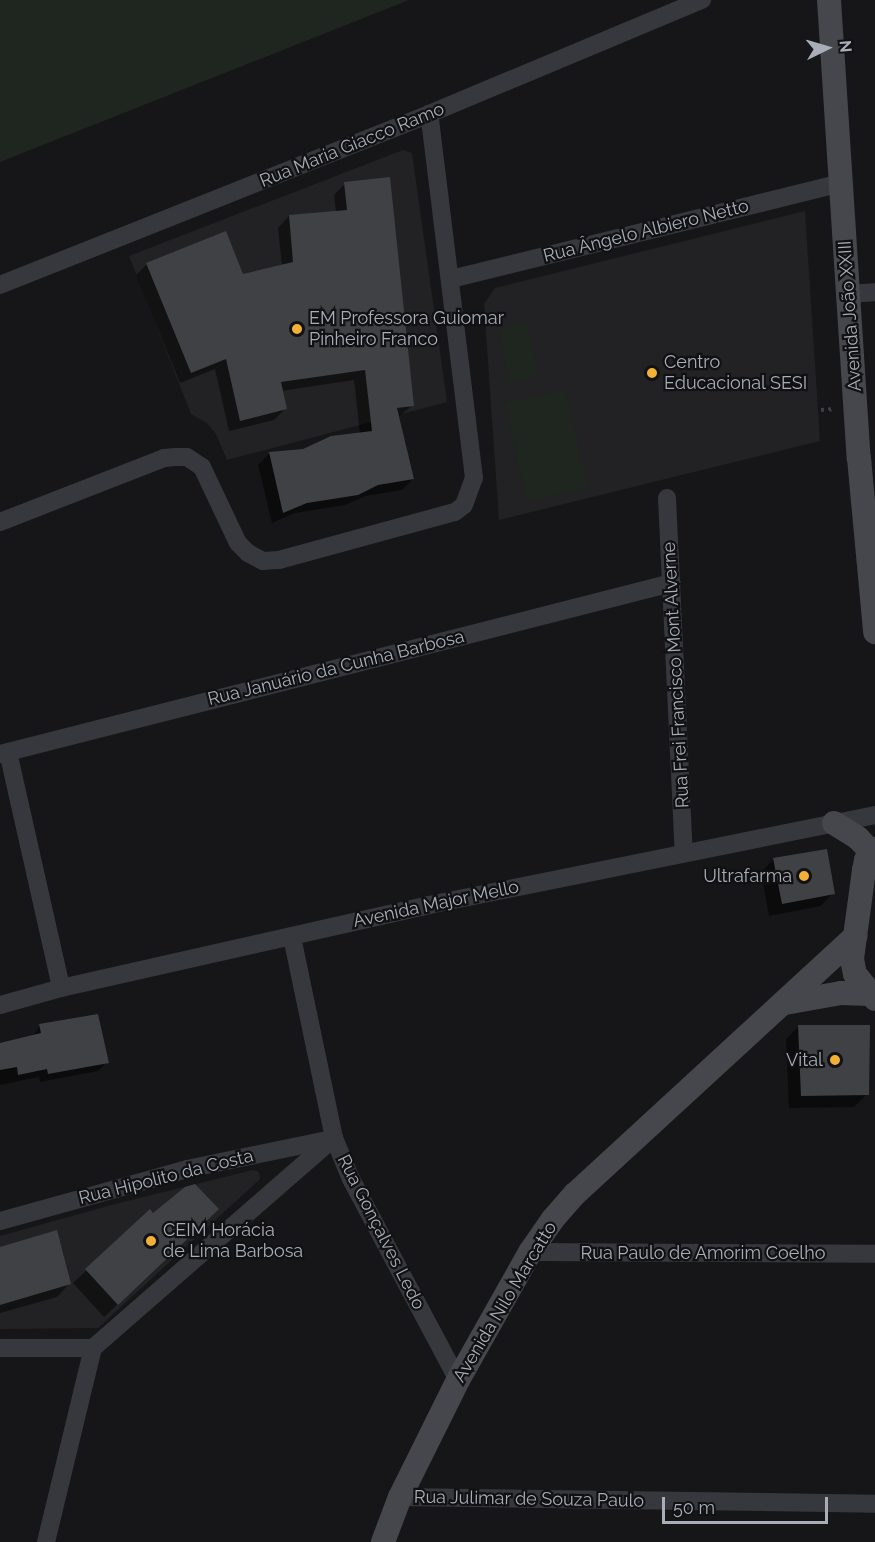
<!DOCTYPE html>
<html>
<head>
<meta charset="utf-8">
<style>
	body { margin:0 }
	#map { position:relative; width:875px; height:1542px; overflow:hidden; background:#161618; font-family:Raleway,sans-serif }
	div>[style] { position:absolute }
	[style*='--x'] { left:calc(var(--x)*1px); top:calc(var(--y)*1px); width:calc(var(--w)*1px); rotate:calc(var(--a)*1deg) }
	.built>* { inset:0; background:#222225 }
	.green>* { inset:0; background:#1e261f }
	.shadow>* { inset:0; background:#0007 }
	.building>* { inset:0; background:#404145 }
	.path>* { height:4px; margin-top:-2px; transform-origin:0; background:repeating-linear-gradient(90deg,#3d3f44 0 3px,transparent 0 7.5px) }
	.street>* { height:18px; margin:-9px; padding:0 9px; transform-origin:9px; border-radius:9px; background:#37383d }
	.secondary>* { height:24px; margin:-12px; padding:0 12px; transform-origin:12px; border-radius:12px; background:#45474d }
	.dots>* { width:16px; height:16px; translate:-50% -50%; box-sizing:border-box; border:3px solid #111113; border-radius:50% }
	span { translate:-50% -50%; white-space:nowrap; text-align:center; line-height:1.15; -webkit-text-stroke:4.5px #111113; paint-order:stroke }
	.street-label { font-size:18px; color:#a8adb8 }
	.poi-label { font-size:18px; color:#a8adb8 }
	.left { translate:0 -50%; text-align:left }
	.right { translate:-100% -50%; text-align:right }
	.north { position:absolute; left:797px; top:18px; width:60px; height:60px; -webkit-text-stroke:4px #111113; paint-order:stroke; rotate:85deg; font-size:16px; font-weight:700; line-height:24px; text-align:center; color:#a8adb8 }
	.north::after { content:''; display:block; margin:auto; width:21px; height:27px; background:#a8adb8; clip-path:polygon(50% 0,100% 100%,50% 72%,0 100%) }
	.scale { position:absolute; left:662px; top:1497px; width:166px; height:27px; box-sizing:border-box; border:3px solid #a8adb8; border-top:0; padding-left:8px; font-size:18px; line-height:21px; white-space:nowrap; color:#a8adb8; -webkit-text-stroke:4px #111113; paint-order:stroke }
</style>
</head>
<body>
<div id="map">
	<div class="built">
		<div style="clip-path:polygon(403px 150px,412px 153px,447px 402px,227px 460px,216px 434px,207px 423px,191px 414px,129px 256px)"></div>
		<div style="clip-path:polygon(805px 211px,820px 441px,499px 520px,484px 304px,495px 288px)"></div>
		<div style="clip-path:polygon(253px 1170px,259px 1172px,260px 1179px,98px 1328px,0 1329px,0 1236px,115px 1204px)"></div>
	</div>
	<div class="green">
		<div style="clip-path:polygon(0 0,409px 0,0 162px)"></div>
		<div style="clip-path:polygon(528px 322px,538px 377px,509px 382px,499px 328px)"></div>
		<div style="clip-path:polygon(566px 390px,588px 487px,526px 502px,505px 403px)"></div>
	</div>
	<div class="shadow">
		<div style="clip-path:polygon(345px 184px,413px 405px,398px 417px,413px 479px,402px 490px,366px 496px,345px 505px,295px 513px,272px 523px,258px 465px,269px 454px,303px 450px,360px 434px,354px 380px,281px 391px,285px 409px,274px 420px,229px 431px,215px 369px,180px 383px,136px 275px,147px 264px,243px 276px,282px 266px,278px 228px,289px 216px,336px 212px,334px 195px)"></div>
		<div style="clip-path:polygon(774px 859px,833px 893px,821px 906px,769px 916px,761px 872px)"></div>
		<div style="clip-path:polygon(40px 1026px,107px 1062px,98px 1071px,40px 1082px,39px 1077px,0 1085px,0 1044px,32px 1037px)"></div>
		<div style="clip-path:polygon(799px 1026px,867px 1094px,854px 1107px,789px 1108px,786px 1039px)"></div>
		<div style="clip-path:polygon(150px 1211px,153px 1215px,205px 1222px,104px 1317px,73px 1283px)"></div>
		<div style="clip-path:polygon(0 1249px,69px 1284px,57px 1297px,0 1313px)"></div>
	</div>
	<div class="building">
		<div style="clip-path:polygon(390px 177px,414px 406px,397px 408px,414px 479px,378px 485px,358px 495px,307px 503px,283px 513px,269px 452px,303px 449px,331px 436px,372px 431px,365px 370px,281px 382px,287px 409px,240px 421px,226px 359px,191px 373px,146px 263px,226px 231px,243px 274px,293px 262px,289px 215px,347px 210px,344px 182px)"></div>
		<div style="clip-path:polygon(827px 849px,835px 894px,782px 904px,773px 858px)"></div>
		<div style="clip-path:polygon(98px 1014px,109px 1063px,48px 1074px,47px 1069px,18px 1075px,17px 1067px,0 1070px,0 1043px,41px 1033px,39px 1024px)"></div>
		<div style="clip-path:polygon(798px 1025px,870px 1025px,869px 1095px,801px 1096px)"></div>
		<div style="clip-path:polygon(195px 1184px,219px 1209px,118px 1305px,85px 1269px,150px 1209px,153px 1213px,185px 1187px)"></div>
		<div style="clip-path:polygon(57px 1230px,71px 1284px,0 1305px,0 1247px)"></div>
	</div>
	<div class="path">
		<div style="--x:821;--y:410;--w:14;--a:-4"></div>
	</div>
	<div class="street">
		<div style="--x:451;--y:279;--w:402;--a:-13.8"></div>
		<div style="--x:0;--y:285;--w:462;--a:-21.7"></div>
		<div style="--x:429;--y:114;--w:296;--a:-22.7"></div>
		<div style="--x:848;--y:294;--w:27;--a:-4"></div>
		<div style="--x:667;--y:498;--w:354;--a:87.3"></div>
		<div style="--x:0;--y:522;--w:176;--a:-21.3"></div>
		<div style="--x:164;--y:458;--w:12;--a:-5"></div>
		<div style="--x:176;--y:457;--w:11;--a:0"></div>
		<div style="--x:187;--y:457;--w:18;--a:34"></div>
		<div style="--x:202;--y:467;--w:84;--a:64.7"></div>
		<div style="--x:238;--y:543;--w:14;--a:45"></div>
		<div style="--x:248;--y:553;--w:17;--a:28"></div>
		<div style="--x:263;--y:561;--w:16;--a:-4"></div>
		<div style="--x:279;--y:560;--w:182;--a:-15.3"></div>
		<div style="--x:455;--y:512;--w:11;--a:-38"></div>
		<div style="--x:464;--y:505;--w:29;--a:-70"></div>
		<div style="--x:474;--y:478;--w:367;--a:-97"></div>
		<div style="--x:8;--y:752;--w:242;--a:77.3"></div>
		<div style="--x:0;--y:754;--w:693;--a:-14.28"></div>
		<div style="--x:292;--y:937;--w:205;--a:78.2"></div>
		<div style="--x:334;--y:1138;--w:44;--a:67.5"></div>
		<div style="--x:351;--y:1179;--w:228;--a:62"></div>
		<div style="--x:0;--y:1005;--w:63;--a:-15.6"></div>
		<div style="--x:61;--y:988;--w:377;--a:-12.7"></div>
		<div style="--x:429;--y:905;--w:455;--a:-11.4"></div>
		<div style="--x:0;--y:1221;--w:194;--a:-15.5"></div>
		<div style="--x:187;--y:1169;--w:148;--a:-11.7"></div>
		<div style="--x:530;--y:1252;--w:345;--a:0.3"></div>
		<div style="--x:0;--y:1348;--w:93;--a:0"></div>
		<div style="--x:400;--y:1497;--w:475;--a:0.8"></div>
		<div style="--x:46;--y:1542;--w:200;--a:-76.4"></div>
		<div style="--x:93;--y:1348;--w:320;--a:-41.1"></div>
	</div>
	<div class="secondary">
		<div style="--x:829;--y:0;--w:459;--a:86.3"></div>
		<div style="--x:859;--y:458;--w:175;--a:84.7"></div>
		<div style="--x:834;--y:823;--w:28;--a:32"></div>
		<div style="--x:858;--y:838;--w:19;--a:47"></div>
		<div style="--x:875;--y:849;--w:14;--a:129"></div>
		<div style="--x:866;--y:860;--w:10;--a:101"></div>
		<div style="--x:864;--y:870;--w:90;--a:97.7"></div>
		<div style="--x:852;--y:959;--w:15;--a:79"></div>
		<div style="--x:855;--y:974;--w:32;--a:51"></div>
		<div style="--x:785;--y:1003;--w:57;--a:-10.1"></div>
		<div style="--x:841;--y:993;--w:28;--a:2"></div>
		<div style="--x:383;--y:1542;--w:48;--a:-69.3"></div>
		<div style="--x:400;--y:1497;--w:131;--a:-63.6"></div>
		<div style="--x:458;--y:1380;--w:147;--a:-60.6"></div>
		<div style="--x:530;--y:1252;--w:40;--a:-55.1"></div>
		<div style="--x:553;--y:1219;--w:33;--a:-49"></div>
		<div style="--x:575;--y:1194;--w:381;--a:-42.6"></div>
	</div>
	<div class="dots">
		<div style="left:297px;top:329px;background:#f2b134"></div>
		<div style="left:652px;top:373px;background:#f2b134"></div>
		<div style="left:804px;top:876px;background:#f2b134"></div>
		<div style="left:835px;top:1060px;background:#f2b134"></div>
		<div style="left:151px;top:1241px;background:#f2b134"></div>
	</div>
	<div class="street-label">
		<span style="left:352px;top:145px;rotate:-22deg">Rua Maria Giacco Ramo</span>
		<span style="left:646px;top:231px;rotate:-14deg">Rua Ângelo Albiero Netto</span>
		<span style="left:850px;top:316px;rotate:-94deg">Avenida João XXIII</span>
		<span style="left:336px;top:668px;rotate:-14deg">Rua Januário da Cunha Barbosa</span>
		<span style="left:676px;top:675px;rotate:-93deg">Rua Frei Francisco Mont Alverne</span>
		<span style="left:436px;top:904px;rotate:-12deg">Avenida Major Mello</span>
		<span style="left:166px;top:1177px;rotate:-14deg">Rua Hipolito da Costa</span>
		<span style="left:381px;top:1232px;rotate:63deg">Rua Gonçalves Ledo</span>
		<span style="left:703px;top:1253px">Rua Paulo de Amorim Coelho</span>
		<span style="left:505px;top:1302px;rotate:-59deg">Avenida Nilo Marcatto</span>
		<span style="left:529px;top:1499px;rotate:1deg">Rua Julimar de Souza Paulo</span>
	</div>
	<div class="poi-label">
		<span class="left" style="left:309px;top:329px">EM Professora Guiomar<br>Pinheiro Franco</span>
		<span class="left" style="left:664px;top:373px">Centro<br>Educacional SESI</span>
		<span class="right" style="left:792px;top:876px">Ultrafarma</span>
		<span class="right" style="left:823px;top:1060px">Vital</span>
		<span class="left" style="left:163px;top:1241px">CEIM Horácia<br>de Lima Barbosa</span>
	</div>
	<div class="north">N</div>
	<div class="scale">50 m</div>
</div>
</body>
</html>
